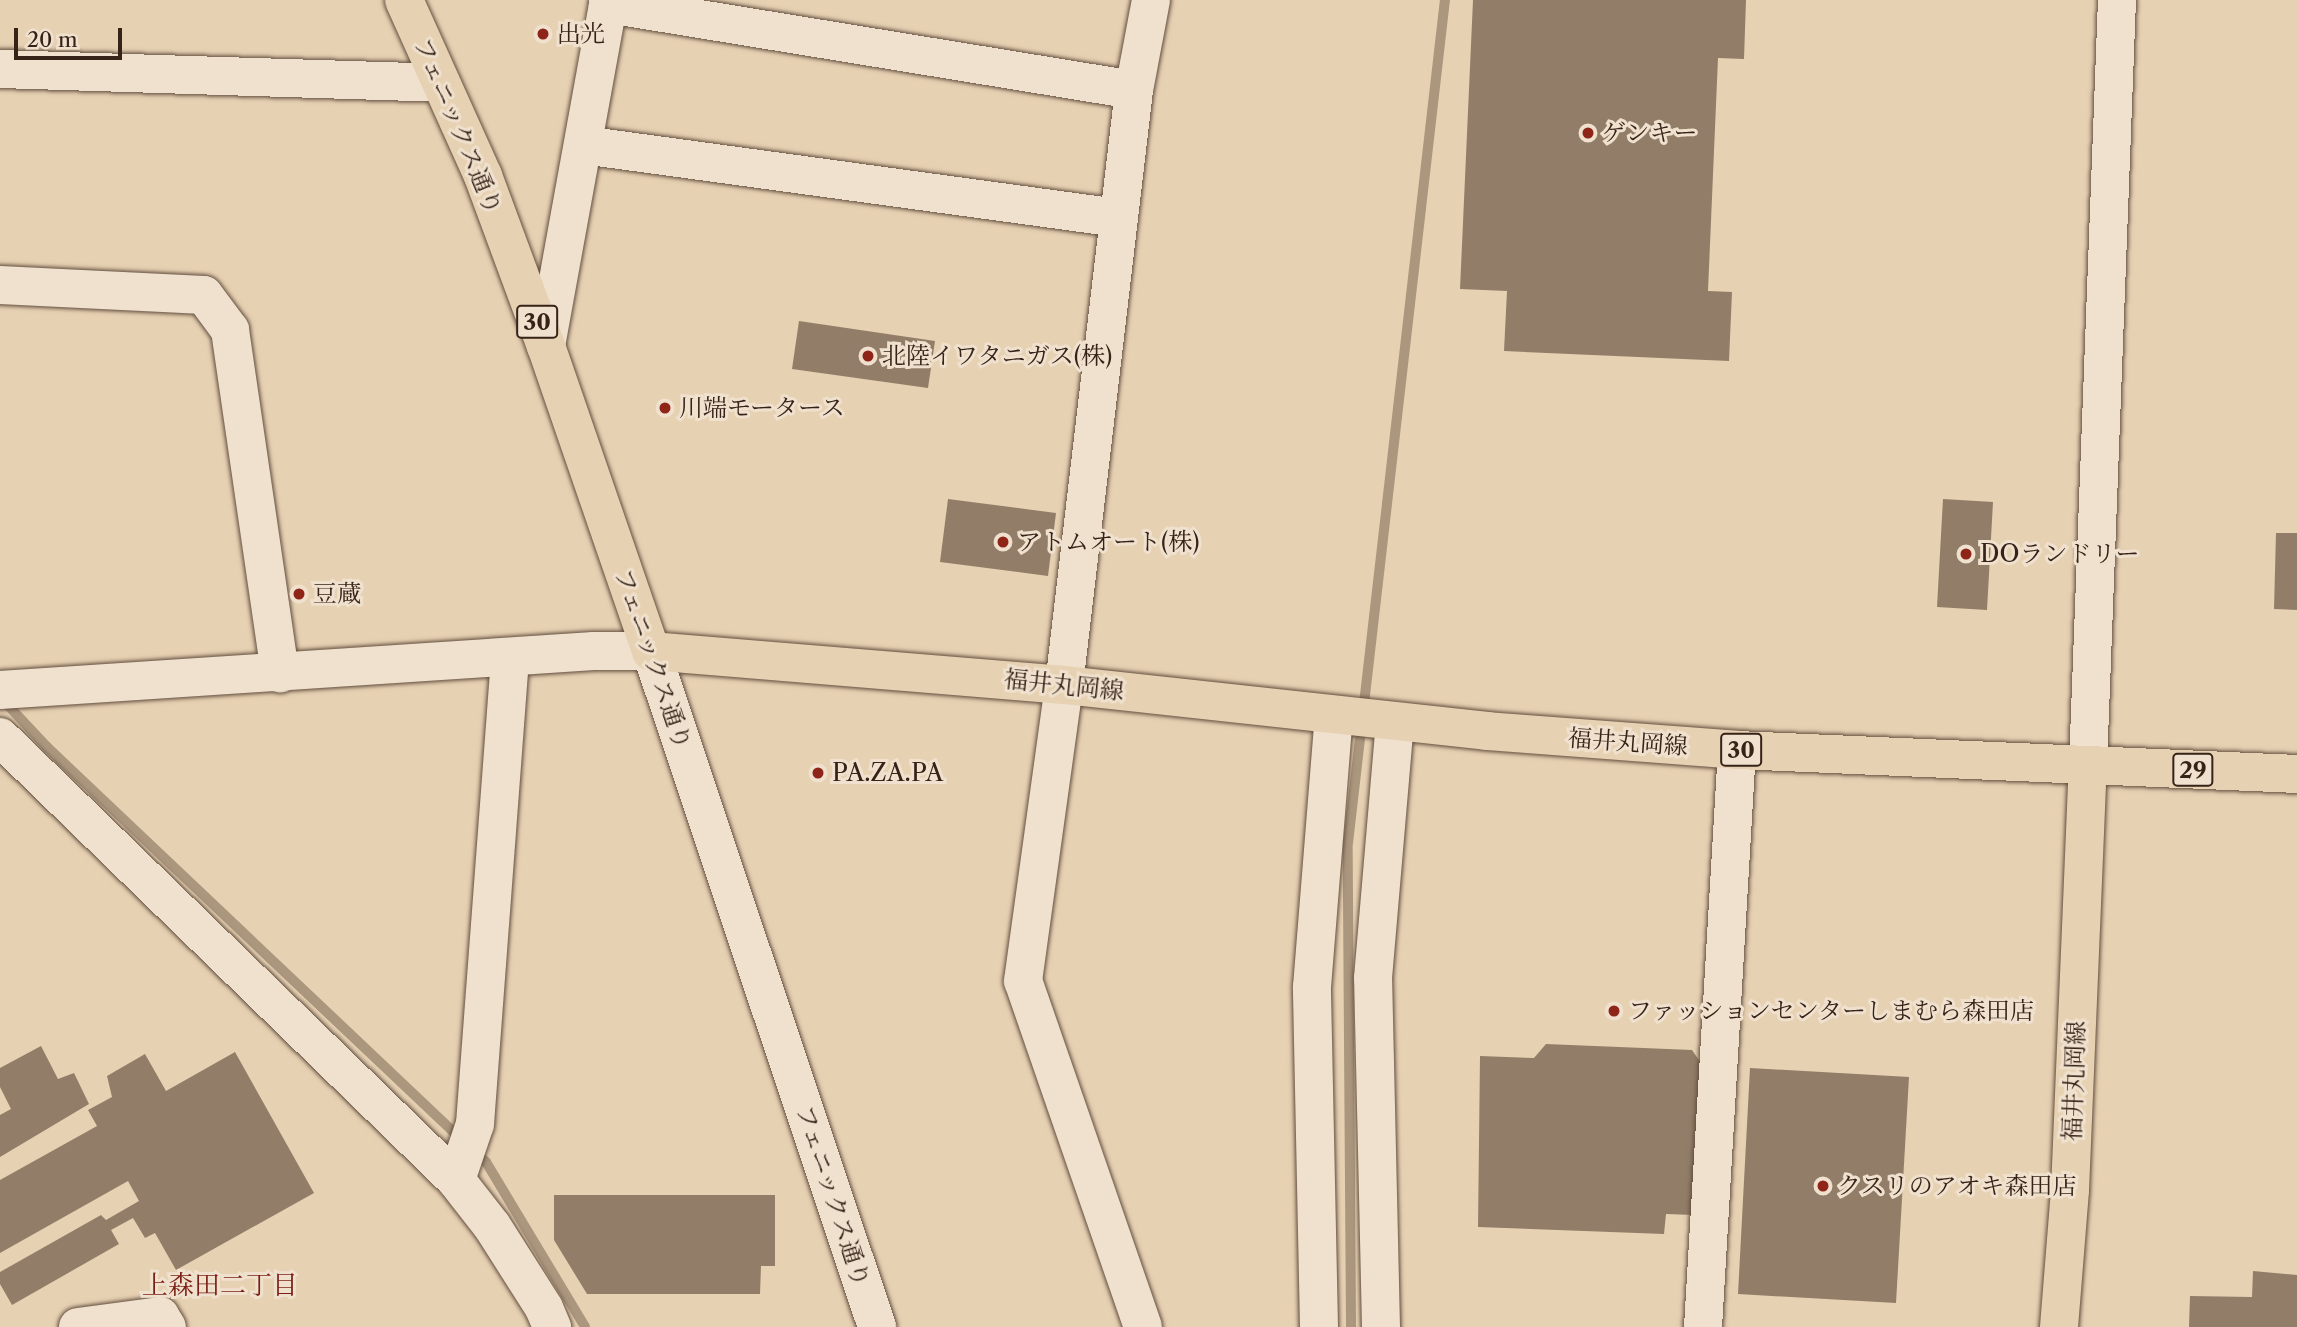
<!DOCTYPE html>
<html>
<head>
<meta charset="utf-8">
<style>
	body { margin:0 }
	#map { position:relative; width:2297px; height:1327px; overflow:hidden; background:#e7d1b3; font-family:"Libre Caslon Text","Noto Serif JP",serif }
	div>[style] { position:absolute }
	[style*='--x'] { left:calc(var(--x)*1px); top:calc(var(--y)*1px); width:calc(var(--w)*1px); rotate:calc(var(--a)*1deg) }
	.stream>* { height:10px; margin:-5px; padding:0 5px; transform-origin:5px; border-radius:5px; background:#ab967e }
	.building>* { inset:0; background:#927d68 }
	.roads { filter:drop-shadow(0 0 2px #624e3e) drop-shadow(0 0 2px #624e3e) }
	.minor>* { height:38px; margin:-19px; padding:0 19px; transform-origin:19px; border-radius:19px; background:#efe1ce }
	.tertiary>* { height:38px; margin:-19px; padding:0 19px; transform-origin:19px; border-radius:19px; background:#efe1ce }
	.primary>* { height:38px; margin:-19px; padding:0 19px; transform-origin:19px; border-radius:19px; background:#e7d1b3 }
	.dots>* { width:19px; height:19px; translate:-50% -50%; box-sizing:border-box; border:4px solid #efe1ce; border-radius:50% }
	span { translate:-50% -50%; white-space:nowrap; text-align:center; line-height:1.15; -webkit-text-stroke:6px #efe1ce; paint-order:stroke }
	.shield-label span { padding:2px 5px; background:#efe1ce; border:2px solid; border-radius:5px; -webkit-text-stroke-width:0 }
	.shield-label { font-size:23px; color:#362217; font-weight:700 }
	.poi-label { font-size:24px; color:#362217 }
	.left { translate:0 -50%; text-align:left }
	.street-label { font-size:24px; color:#362217 }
	.neighbourhood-label { font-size:26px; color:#7a1f14 }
	.scale { position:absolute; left:14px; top:28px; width:108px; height:32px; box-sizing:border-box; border:4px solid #362217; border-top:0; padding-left:9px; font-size:21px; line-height:24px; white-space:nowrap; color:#362217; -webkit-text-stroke:5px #efe1ce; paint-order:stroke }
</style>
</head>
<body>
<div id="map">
	<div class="stream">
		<div style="--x:3;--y:700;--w:64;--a:46.9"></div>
		<div style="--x:47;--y:747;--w:570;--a:43.44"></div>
		<div style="--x:473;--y:1150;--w:18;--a:43"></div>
		<div style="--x:486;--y:1162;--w:192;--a:59"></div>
		<div style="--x:1351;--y:1327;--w:484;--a:-90.4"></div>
		<div style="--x:1348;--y:843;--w:849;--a:-83.44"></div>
	</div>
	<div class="building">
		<div style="clip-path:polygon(1473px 0,1746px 0,1744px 59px,1718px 58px,1708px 291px,1732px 292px,1729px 361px,1504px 351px,1507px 291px,1460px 289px)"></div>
		<div style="clip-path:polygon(799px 321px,935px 341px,928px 388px,792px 369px)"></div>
		<div style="clip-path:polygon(948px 499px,1056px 513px,1048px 576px,940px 562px)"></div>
		<div style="clip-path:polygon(1943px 499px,1993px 502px,1987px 610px,1937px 607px)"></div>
		<div style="clip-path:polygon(2276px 533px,2297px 533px,2297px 610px,2274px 609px)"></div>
		<div style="clip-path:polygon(1546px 1044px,1692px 1050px,1701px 1063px,1694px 1215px,1666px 1214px,1664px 1234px,1478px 1227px,1480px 1056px,1534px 1058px)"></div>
		<div style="clip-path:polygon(41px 1046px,58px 1079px,74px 1073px,89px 1104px,0 1157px,0 1115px,11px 1109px,0 1087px,0 1068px)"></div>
		<div style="clip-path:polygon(235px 1052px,314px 1193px,176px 1270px,155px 1233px,145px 1238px,133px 1218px,111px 1230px,119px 1244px,12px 1305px,0 1284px,0 1272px,101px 1215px,106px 1220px,139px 1201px,128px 1181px,0 1253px,0 1180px,97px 1126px,88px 1110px,112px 1097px,107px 1076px,145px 1054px,166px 1091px)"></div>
		<div style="clip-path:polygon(1750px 1068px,1909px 1077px,1896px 1303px,1738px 1294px)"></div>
		<div style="clip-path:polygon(554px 1195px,775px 1195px,775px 1266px,761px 1266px,760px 1294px,587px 1294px,554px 1240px)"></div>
		<div style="clip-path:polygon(2253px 1271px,2297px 1275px,2297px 1327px,2189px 1327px,2190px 1296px,2252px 1297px)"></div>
	</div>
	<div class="roads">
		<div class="minor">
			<div style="--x:608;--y:4;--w:533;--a:9.29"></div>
			<div style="--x:0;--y:69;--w:441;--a:1.8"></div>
			<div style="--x:583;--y:145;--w:540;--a:7.77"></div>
			<div style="--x:0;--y:285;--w:204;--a:2.8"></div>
			<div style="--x:204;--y:295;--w:44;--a:53.4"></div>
			<div style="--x:230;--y:330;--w:347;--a:81.7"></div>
			<div style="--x:546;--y:346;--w:352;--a:-79.7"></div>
			<div style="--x:456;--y:1180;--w:59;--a:-71.3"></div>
			<div style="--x:475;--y:1124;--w:467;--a:-85.7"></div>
			<div style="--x:78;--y:1327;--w:83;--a:-7.6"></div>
			<div style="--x:160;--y:1316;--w:13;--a:58"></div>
			<div style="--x:1143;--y:1327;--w:366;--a:-109.1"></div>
			<div style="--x:1023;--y:981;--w:299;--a:-82.1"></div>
			<div style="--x:1064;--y:685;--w:599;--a:-83.29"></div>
			<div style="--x:1134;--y:90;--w:92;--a:-79.3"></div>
			<div style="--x:1319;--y:1327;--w:340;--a:-91.2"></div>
			<div style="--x:1312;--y:987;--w:273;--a:-85.4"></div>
			<div style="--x:1381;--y:1327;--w:349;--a:-91.3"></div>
			<div style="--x:1373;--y:978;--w:257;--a:-85.1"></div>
			<div style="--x:1703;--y:1327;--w:578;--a:-86.63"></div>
		</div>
		<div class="tertiary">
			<div style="--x:0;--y:690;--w:595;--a:-3.76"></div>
			<div style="--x:594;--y:651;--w:57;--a:0"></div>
			<div style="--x:651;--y:651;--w:713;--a:71.51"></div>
			<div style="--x:0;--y:737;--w:636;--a:44.17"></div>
			<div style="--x:456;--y:1180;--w:58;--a:52"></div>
			<div style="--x:492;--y:1226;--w:97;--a:57.6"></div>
			<div style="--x:544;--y:1308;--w:21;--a:67"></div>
			<div style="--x:2088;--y:765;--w:766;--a:-87.83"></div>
		</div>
		<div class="primary">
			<div style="--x:404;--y:0;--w:193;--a:65.8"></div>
			<div style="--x:483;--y:176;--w:181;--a:69.7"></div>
			<div style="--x:546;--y:346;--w:323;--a:71"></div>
			<div style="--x:651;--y:651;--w:414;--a:4.7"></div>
			<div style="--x:1064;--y:685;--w:425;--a:6.2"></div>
			<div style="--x:1487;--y:731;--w:251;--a:4.3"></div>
			<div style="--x:1737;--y:750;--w:561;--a:2.45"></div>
			<div style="--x:2059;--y:1327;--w:137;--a:-85.4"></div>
			<div style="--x:2070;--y:1190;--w:425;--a:-87.6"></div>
		</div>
	</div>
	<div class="dots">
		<div style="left:543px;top:34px;background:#8f2418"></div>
		<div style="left:1588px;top:133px;background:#8f2418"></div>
		<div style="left:868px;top:356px;background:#8f2418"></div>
		<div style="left:665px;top:408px;background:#8f2418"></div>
		<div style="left:1003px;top:542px;background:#8f2418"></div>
		<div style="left:1966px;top:554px;background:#8f2418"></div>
		<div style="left:299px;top:594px;background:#8f2418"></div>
		<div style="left:818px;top:773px;background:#8f2418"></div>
		<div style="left:1614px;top:1011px;background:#8f2418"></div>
		<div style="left:1823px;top:1186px;background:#8f2418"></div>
	</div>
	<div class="shield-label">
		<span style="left:537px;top:322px">30</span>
		<span style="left:1741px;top:750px">30</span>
		<span style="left:2193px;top:770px">29</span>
	</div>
	<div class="poi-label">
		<span class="left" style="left:557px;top:34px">出光</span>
		<span class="left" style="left:1602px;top:133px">ゲンキー</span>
		<span class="left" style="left:882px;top:356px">北陸イワタニガス(株)</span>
		<span class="left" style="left:679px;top:408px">川端モータース</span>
		<span class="left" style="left:1017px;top:542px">アトムオート(株)</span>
		<span class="left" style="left:1980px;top:554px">DOランドリー</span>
		<span class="left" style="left:313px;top:594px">豆蔵</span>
		<span class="left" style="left:832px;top:773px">PA.ZA.PA</span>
		<span class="left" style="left:1628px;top:1011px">ファッションセンターしまむら森田店</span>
		<span class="left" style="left:1837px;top:1186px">クスリのアオキ森田店</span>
	</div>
	<div class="street-label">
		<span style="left:458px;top:126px;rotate:67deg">フェニックス通り</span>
		<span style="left:653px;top:659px;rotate:71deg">フェニックス通り</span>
		<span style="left:1064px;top:685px;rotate:6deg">福井丸岡線</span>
		<span style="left:1628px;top:742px;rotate:4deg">福井丸岡線</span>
		<span style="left:2074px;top:1081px;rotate:-88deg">福井丸岡線</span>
		<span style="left:833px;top:1196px;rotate:72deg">フェニックス通り</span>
	</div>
	<div class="neighbourhood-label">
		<span style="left:220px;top:1286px">上森田二丁目</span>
	</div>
	<div class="scale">20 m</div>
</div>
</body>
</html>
